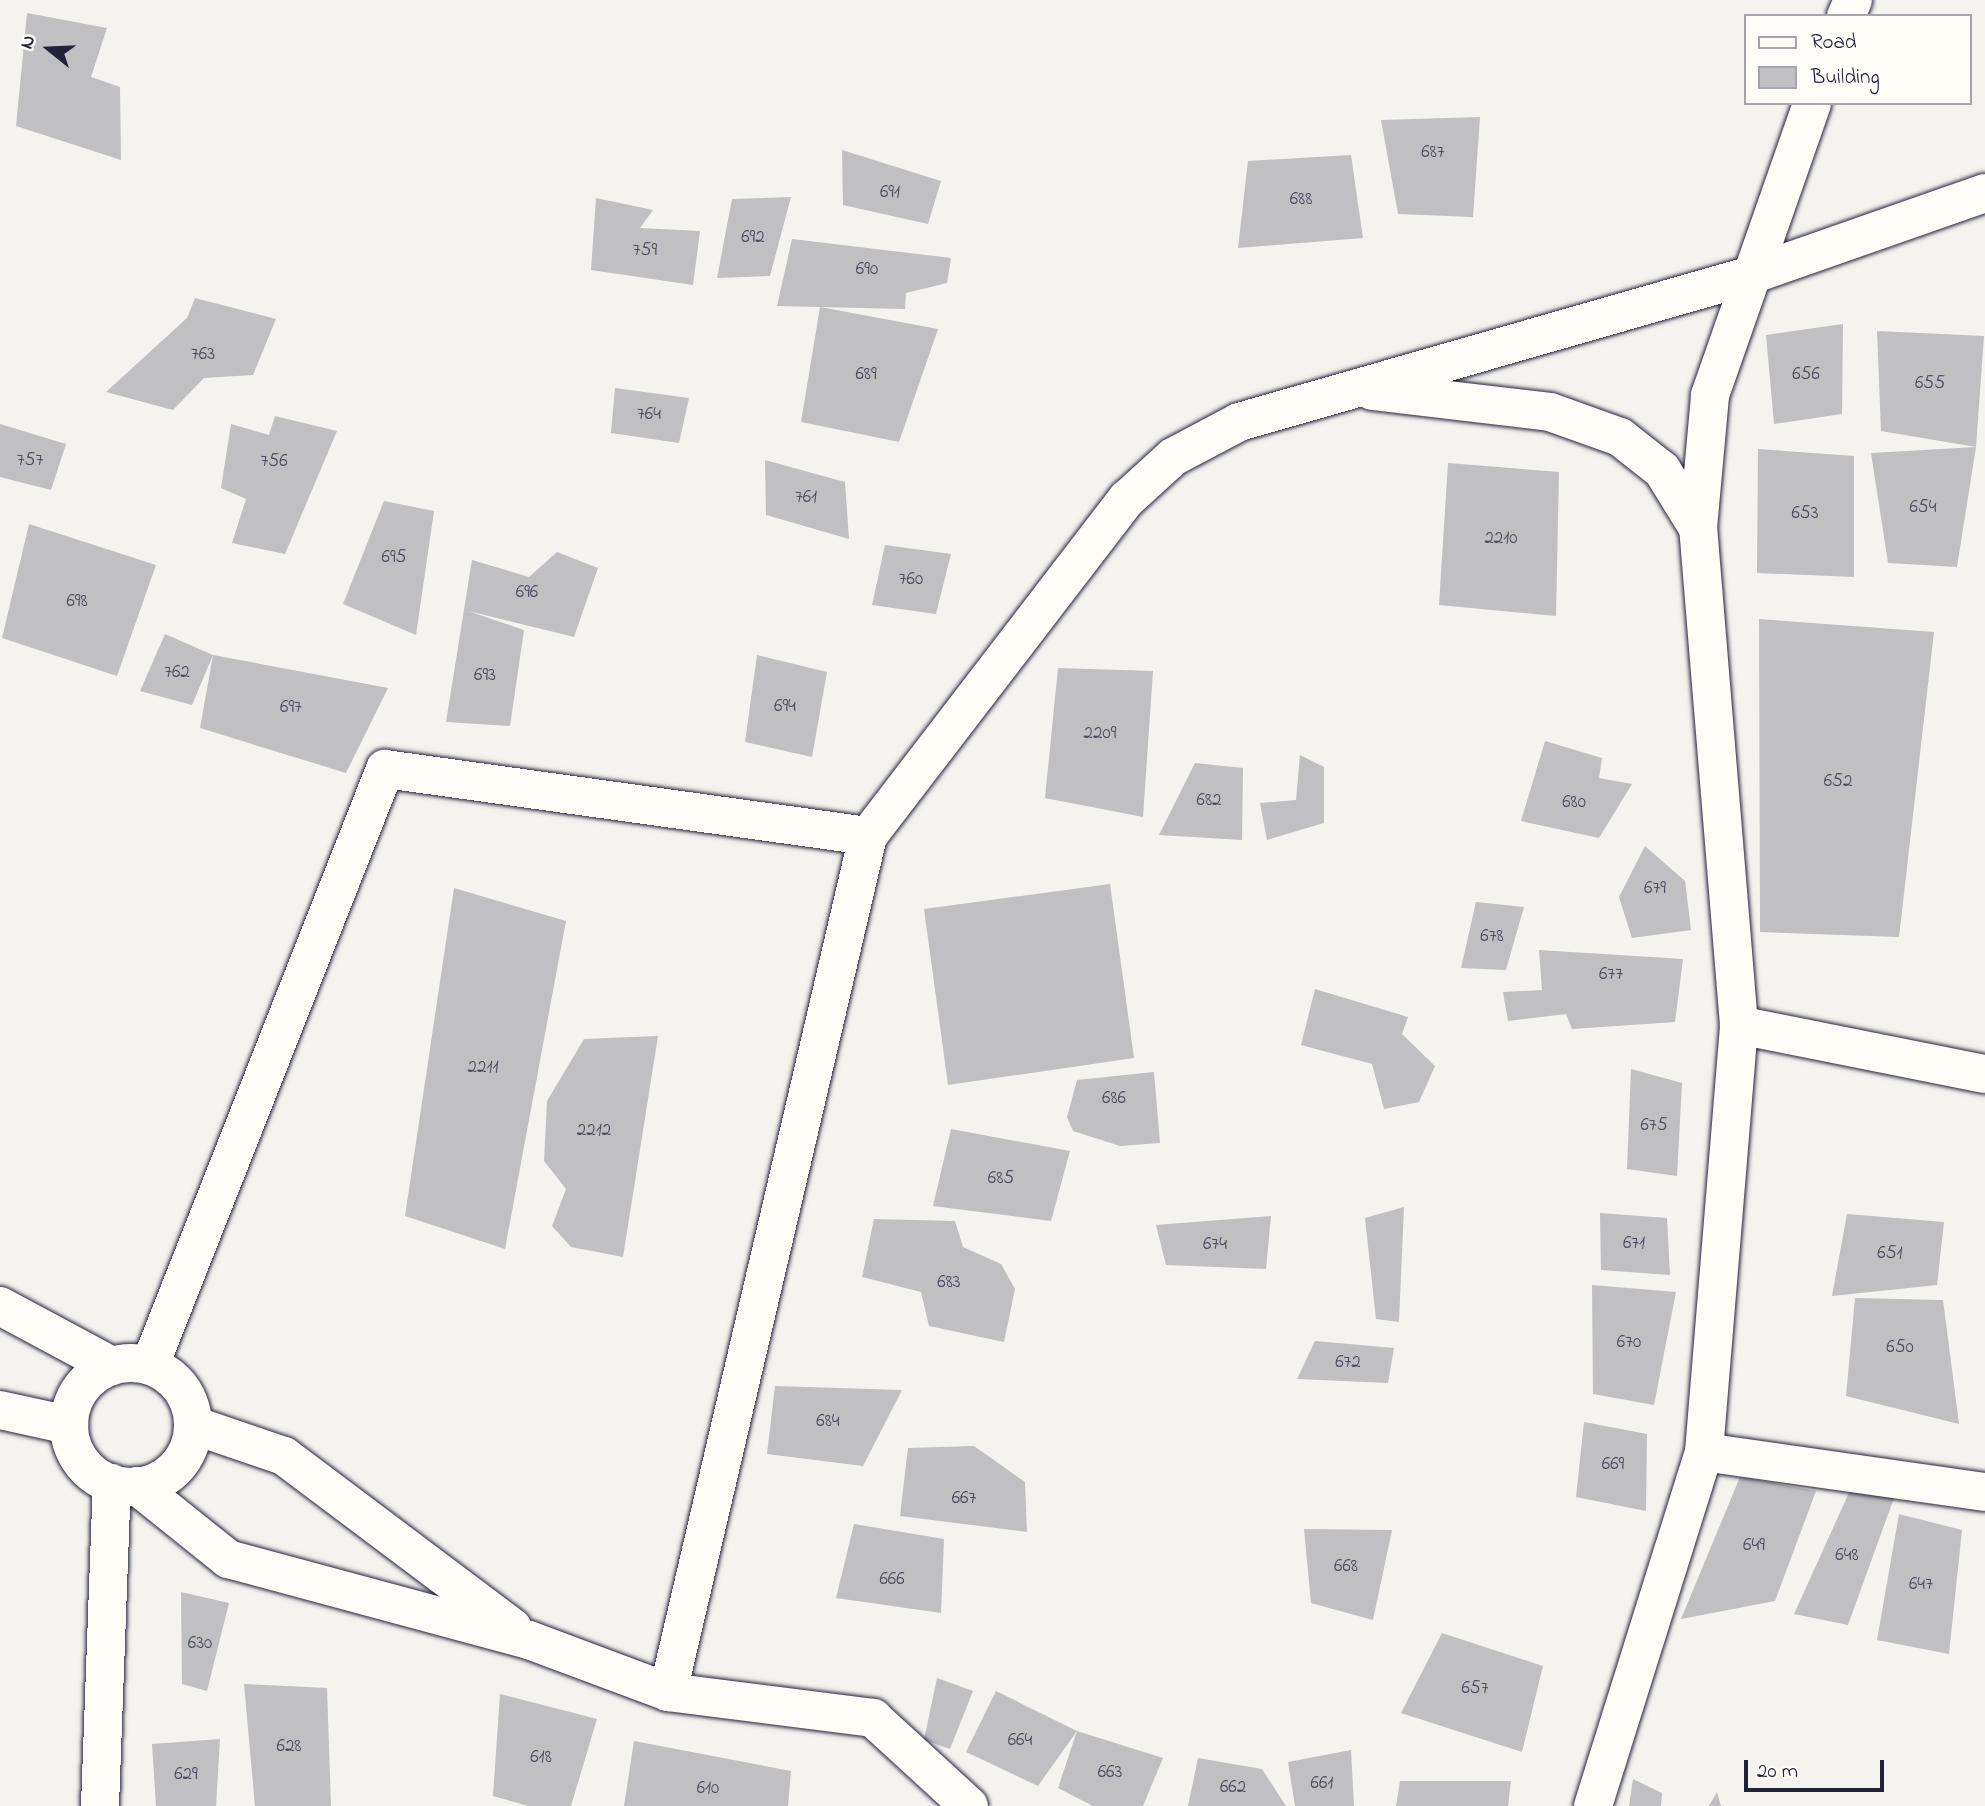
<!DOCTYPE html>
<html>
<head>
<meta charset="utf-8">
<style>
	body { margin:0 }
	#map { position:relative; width:1985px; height:1806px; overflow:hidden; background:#f4f3ef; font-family:"Indie Flower",sans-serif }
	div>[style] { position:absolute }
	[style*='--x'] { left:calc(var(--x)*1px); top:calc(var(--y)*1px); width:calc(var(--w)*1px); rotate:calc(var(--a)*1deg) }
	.building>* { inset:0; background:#c0bfc2 }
	.roads { filter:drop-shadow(0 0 2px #22223b) drop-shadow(0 0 2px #22223b) }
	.street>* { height:38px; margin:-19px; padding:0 19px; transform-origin:19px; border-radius:19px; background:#fdfcf7 }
	.street>.ring { margin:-19px; padding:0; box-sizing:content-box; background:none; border:38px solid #fdfcf7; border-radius:50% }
	span { translate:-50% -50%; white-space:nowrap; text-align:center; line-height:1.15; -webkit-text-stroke:5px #fdfcf7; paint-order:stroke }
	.number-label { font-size:19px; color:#4a495d }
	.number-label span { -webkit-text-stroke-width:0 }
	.legend { position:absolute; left:1744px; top:14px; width:228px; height:91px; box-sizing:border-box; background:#fdfcf7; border:2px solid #a5a5ac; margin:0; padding:9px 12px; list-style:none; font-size:21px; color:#22223b }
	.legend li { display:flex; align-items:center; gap:14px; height:35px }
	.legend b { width:35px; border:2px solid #a5a5ac }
	.north { position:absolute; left:14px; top:14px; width:70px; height:70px; -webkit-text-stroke:5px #fdfcf7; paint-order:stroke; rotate:288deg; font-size:19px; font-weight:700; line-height:28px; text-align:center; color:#22223b }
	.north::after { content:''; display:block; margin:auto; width:24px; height:32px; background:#22223b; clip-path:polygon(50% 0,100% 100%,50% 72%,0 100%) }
	.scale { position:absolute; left:1744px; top:1760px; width:140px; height:32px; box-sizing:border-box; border:4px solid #22223b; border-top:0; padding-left:9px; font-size:21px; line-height:24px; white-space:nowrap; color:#22223b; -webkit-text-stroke:5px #fdfcf7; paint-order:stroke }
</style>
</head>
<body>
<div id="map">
	<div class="building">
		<div style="clip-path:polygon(27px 13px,107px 28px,91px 77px,120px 87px,121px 160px,16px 126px)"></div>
		<div style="clip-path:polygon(1480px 117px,1473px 217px,1398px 214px,1381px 120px)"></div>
		<div style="clip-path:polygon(842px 150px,941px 181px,928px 224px,843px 205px)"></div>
		<div style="clip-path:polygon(1351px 155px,1363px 238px,1238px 248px,1248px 161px)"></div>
		<div style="clip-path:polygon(791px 197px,770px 276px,717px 278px,732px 199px)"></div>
		<div style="clip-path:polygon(596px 198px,653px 210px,640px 228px,700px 231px,693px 285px,591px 270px)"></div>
		<div style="clip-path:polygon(792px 239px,951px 258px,947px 283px,906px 293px,905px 309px,777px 306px)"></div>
		<div style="clip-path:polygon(195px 298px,276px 319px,253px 375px,204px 378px,173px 410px,106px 392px,187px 318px)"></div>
		<div style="clip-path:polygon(820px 307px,938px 329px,899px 442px,801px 422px)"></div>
		<div style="clip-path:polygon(1843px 324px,1842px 414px,1774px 424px,1766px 335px)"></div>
		<div style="clip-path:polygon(1877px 331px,1984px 336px,1976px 447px,1957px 567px,1888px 563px,1871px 453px,1976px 447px,1881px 431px)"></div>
		<div style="clip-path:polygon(615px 388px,689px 398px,679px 443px,611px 433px)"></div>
		<div style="clip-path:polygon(275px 416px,337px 431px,285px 554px,232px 543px,246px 499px,221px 488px,231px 424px,269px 435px)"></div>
		<div style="clip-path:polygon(0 424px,66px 444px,51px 490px,0 477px)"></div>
		<div style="clip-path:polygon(1758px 449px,1854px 456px,1854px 577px,1757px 573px)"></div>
		<div style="clip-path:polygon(765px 460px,845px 482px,849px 539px,766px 515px)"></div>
		<div style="clip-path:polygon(1448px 463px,1559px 472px,1556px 616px,1439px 605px)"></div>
		<div style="clip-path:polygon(384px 501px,434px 511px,416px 635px,343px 604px)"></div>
		<div style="clip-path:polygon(29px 524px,156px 565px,117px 676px,2px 638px)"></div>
		<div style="clip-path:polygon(885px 545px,951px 554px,936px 614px,872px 605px)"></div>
		<div style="clip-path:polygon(557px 552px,598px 568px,574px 637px,468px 611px,524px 630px,510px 726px,446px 722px,472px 560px,529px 577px)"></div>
		<div style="clip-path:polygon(1759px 619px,1934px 632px,1899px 937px,1760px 932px)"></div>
		<div style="clip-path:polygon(165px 634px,213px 655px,388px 688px,346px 773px,200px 728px,213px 655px,192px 705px,140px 691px)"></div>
		<div style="clip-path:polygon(757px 655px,827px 672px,812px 757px,745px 742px)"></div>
		<div style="clip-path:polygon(1058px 668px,1153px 671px,1143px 817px,1045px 798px)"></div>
		<div style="clip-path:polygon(1545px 741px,1602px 758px,1599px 778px,1632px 784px,1599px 838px,1521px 821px)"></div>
		<div style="clip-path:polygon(1300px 755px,1324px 767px,1324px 823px,1267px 840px,1260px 803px,1296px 800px)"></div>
		<div style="clip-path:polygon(1195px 763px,1243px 768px,1242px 840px,1159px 835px)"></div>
		<div style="clip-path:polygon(1645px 846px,1685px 881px,1691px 930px,1632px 938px,1619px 897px)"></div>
		<div style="clip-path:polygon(1110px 884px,1134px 1058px,948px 1085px,924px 909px)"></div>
		<div style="clip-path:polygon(454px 888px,566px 921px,505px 1249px,405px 1216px)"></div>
		<div style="clip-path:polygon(1476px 902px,1524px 907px,1506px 970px,1461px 968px)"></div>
		<div style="clip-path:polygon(1539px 950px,1683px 959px,1675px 1022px,1572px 1029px,1566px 1014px,1508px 1021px,1503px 992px,1542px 990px)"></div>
		<div style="clip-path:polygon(1315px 989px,1408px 1017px,1402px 1034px,1435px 1066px,1419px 1102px,1384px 1109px,1372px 1064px,1301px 1045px)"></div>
		<div style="clip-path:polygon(658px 1036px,623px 1257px,571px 1247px,552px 1226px,566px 1189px,544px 1161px,547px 1101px,584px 1039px)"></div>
		<div style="clip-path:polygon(1631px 1069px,1682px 1083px,1677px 1176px,1627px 1169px)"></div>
		<div style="clip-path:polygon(1154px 1072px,1160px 1143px,1120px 1146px,1073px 1131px,1067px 1117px,1077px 1080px)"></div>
		<div style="clip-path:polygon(951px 1129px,1070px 1151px,1051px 1221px,933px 1206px)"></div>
		<div style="clip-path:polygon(1404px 1207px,1399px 1322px,1376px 1319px,1365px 1218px)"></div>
		<div style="clip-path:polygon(1600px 1213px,1667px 1218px,1670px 1275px,1601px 1270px)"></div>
		<div style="clip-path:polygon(1847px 1214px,1944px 1222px,1937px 1285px,1832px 1296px)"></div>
		<div style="clip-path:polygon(1271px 1216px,1266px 1269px,1166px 1265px,1156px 1225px)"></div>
		<div style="clip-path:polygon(874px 1219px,955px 1221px,963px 1247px,1001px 1264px,1015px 1289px,1004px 1342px,929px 1326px,921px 1292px,862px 1277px)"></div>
		<div style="clip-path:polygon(1592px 1285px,1676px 1292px,1654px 1405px,1593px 1394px)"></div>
		<div style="clip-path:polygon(1855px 1298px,1943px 1300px,1959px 1424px,1846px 1396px)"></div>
		<div style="clip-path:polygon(1315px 1341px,1394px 1348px,1388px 1383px,1297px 1379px)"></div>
		<div style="clip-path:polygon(775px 1386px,902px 1390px,863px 1466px,767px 1454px)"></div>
		<div style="clip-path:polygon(1584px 1422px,1647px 1434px,1646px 1511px,1576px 1497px)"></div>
		<div style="clip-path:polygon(974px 1446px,1025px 1482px,1027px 1532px,900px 1516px,908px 1448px)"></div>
		<div style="clip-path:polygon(1740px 1477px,1816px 1491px,1775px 1601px,1681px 1619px)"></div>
		<div style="clip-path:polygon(1852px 1486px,1894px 1498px,1848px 1625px,1794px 1614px)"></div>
		<div style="clip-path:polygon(1899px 1514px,1962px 1530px,1949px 1654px,1877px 1640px)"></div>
		<div style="clip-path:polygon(854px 1524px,944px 1539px,941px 1613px,836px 1598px)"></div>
		<div style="clip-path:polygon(1304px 1529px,1392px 1530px,1373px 1620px,1311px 1603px)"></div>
		<div style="clip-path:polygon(181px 1592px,229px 1603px,207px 1691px,182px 1684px)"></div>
		<div style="clip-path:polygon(1442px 1633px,1543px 1666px,1522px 1752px,1401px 1713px)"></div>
		<div style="clip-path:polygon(937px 1678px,973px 1691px,950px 1749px,924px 1740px)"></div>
		<div style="clip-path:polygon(244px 1684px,327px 1688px,331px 1806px,255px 1806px)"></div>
		<div style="clip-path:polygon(996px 1691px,1077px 1731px,1038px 1786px,966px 1752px)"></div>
		<div style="clip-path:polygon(500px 1694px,597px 1719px,571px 1806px,528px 1806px,493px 1796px)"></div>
		<div style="clip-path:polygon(1077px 1731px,1163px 1758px,1143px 1806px,1093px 1806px,1058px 1788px)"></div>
		<div style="clip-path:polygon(220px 1739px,216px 1806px,156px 1806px,152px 1744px)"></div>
		<div style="clip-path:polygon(634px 1741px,791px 1771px,788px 1806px,624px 1806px)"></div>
		<div style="clip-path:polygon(1351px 1750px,1354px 1806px,1295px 1806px,1288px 1762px)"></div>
		<div style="clip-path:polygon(1198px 1758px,1262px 1769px,1286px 1806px,1188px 1806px)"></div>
		<div style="clip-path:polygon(1633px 1779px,1662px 1793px,1661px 1806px,1629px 1806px)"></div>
		<div style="clip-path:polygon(1400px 1781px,1511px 1781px,1508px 1806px,1396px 1806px)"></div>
		<div style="clip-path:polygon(1717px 1792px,1721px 1806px,1709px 1806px)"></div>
	</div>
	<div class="roads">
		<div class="street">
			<div style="--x:1846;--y:16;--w:17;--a:-66"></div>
			<div style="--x:1372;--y:391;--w:179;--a:6.7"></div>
			<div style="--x:1550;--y:412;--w:74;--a:19.7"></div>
			<div style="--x:1620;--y:437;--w:53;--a:38.2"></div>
			<div style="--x:1662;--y:470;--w:68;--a:58.2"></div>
			<div style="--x:1739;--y:1025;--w:251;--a:11.3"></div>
			<div style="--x:0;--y:1306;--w:127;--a:28.2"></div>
			<div class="ring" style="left:69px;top:1363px;width:86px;height:86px"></div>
			<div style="--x:150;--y:1365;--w:641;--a:-68.48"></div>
			<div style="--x:385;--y:769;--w:488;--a:7.9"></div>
			<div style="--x:0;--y:1410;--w:71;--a:12.3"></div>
			<div style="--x:193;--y:1425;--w:96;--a:18.8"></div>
			<div style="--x:284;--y:1456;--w:286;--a:36.9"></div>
			<div style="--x:1704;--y:1452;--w:284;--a:8.1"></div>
			<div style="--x:137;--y:1486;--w:117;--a:38.7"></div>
			<div style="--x:228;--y:1559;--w:312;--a:15.1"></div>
			<div style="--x:529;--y:1640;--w:148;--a:20.5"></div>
			<div style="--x:668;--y:1692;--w:207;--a:7.2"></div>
			<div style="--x:873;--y:1718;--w:130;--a:42.5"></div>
			<div style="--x:668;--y:1692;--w:879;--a:-76.85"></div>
			<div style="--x:868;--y:836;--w:425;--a:-52.5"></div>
			<div style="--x:1127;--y:499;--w:62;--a:-42.4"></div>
			<div style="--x:1173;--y:457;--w:75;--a:-27.9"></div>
			<div style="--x:1239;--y:422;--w:530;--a:-16"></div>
			<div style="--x:1748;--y:276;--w:251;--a:-19.3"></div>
			<div style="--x:100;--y:1806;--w:323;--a:-87.9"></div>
			<div style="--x:1593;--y:1806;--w:371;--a:-72.6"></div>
			<div style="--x:1704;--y:1452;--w:428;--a:-85.3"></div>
			<div style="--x:1739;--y:1025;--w:499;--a:-94.7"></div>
			<div style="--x:1698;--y:528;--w:134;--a:-84.8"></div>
			<div style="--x:1710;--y:395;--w:309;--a:-70.7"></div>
		</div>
	</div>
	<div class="number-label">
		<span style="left:1433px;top:153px">687</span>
		<span style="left:890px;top:193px">691</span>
		<span style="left:1301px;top:200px">688</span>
		<span style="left:753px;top:238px">692</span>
		<span style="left:645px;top:251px">759</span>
		<span style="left:867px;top:270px">690</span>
		<span style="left:203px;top:355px">763</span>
		<span style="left:866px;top:375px">689</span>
		<span style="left:1806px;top:375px">656</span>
		<span style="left:1930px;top:384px">655</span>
		<span style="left:649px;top:415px">764</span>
		<span style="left:30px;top:461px">757</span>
		<span style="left:274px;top:462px">756</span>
		<span style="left:806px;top:498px">761</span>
		<span style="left:1923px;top:508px">654</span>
		<span style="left:1805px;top:514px">653</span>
		<span style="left:1501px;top:539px">2210</span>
		<span style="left:394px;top:558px">695</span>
		<span style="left:911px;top:580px">760</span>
		<span style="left:527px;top:593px">696</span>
		<span style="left:77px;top:602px">698</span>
		<span style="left:177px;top:673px">762</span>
		<span style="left:485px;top:676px">693</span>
		<span style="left:785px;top:707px">694</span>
		<span style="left:291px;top:708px">697</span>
		<span style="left:1100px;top:734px">2209</span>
		<span style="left:1838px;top:782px">652</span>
		<span style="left:1209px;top:801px">682</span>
		<span style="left:1574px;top:803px">680</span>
		<span style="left:1655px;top:889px">679</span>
		<span style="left:1492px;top:937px">678</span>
		<span style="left:1611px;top:975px">677</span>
		<span style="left:483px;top:1068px">2211</span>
		<span style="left:1114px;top:1099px">686</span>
		<span style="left:1654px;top:1126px">675</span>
		<span style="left:594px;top:1131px">2212</span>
		<span style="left:1001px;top:1179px">685</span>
		<span style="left:1634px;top:1244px">671</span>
		<span style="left:1215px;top:1245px">674</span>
		<span style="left:1890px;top:1254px">651</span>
		<span style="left:949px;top:1283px">683</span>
		<span style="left:1629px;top:1343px">670</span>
		<span style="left:1900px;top:1348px">650</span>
		<span style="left:1348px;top:1363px">672</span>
		<span style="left:828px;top:1422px">684</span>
		<span style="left:1613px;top:1465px">669</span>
		<span style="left:964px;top:1499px">667</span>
		<span style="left:1754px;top:1546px">649</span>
		<span style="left:1847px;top:1556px">648</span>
		<span style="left:1346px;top:1567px">668</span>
		<span style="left:892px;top:1580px">666</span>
		<span style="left:1921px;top:1585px">647</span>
		<span style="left:200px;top:1644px">630</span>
		<span style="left:1475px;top:1689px">657</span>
		<span style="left:1020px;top:1741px">664</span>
		<span style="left:289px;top:1747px">628</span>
		<span style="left:541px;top:1758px">618</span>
		<span style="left:1110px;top:1773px">663</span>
		<span style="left:186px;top:1775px">629</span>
		<span style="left:1322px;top:1784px">661</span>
		<span style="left:1233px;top:1788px">662</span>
		<span style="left:708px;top:1789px">610</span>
	</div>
	<ul class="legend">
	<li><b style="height:9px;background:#fdfcf7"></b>Road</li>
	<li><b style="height:19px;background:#c0bfc2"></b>Building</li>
	</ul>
	<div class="north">N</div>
	<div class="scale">20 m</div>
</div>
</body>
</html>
